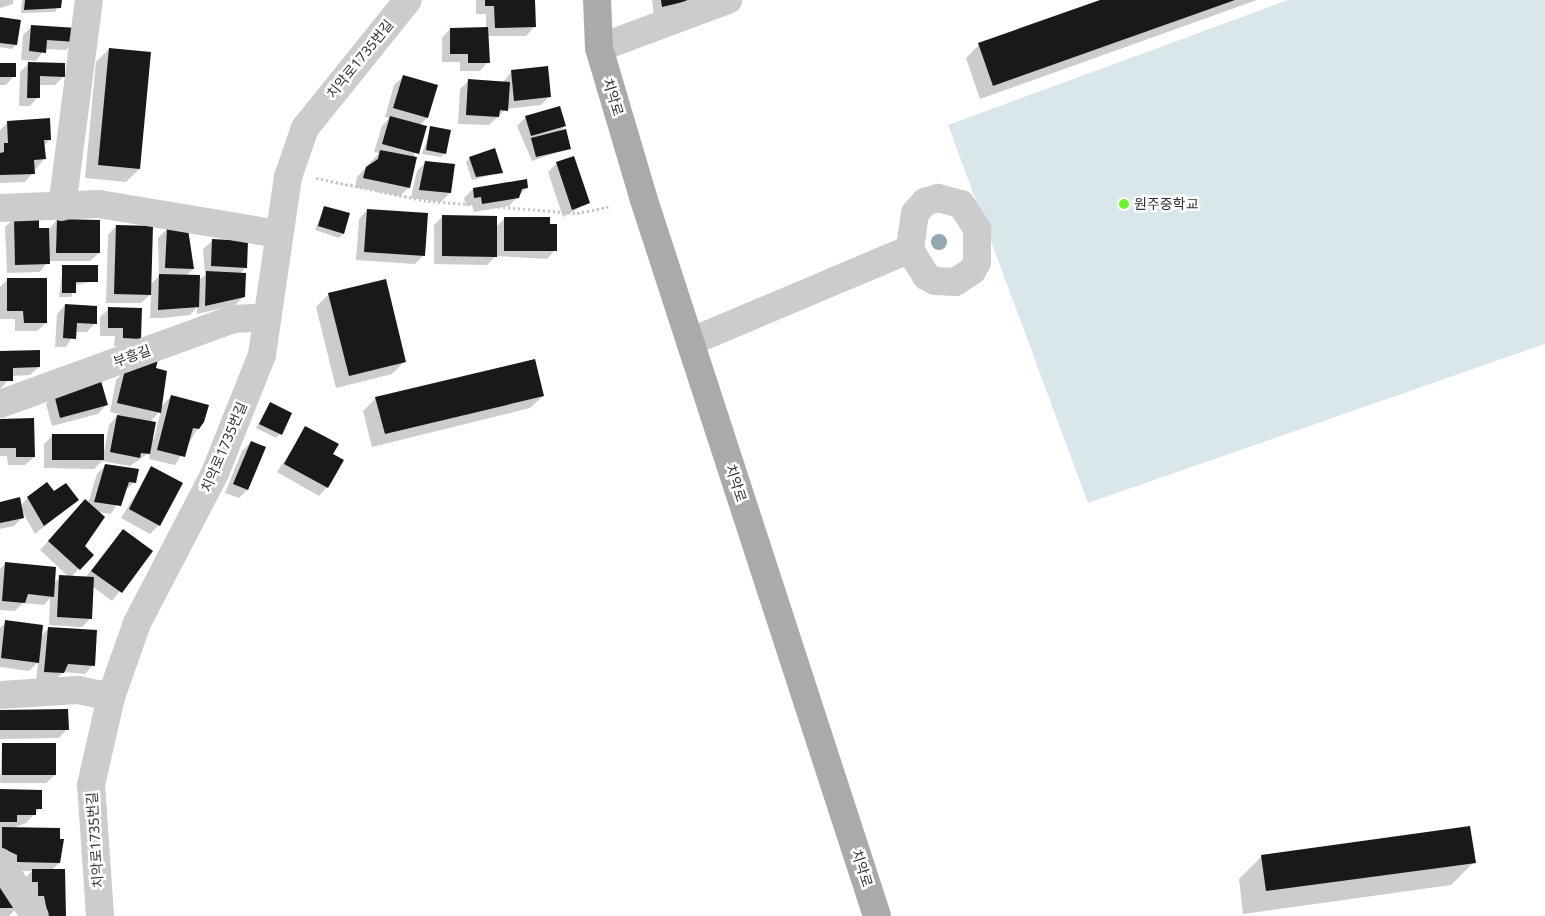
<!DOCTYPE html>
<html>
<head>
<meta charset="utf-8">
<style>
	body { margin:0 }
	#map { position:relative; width:1545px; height:916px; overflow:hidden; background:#fff; font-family:"Noto Sans","Noto Sans KR",sans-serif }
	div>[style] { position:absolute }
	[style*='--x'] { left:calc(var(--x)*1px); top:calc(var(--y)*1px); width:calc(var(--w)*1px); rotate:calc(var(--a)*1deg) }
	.green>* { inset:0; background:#d9e7eb }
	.shadow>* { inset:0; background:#0003 }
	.building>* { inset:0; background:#191919 }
	.path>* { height:3px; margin-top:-1.5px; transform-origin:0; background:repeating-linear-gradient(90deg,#c6c6c6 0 2.5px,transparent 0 5px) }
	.minor>* { height:28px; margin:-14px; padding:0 14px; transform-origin:14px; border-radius:14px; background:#ccc }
	.major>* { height:28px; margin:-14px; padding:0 14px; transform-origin:14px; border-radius:14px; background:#aaa }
	.trees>* { width:16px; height:16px; margin:-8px; border-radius:50%; background:#93a9b2 }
	.dots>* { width:14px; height:14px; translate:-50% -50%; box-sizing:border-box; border:2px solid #fff; border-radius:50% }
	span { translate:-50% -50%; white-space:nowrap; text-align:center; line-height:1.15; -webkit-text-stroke:5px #fff; paint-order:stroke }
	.street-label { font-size:14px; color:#323232 }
	.poi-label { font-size:14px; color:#323232 }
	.left { translate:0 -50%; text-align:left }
</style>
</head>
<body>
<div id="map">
	<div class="green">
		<div style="clip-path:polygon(1288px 0,1545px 0,1545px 344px,1088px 503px,948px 125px)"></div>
	</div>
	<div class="shadow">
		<div style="clip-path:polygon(0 0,13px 0,13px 4px,0 8px)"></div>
		<div style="clip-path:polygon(22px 0,60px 0,55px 12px,21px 13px)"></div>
		<div style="clip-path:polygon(476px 0,534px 0,534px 27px,526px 36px,488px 36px,488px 62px,480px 71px,460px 71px,460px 62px,442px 62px,442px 38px,450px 29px,486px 28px,486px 14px,476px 14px)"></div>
		<div style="clip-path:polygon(652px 0,698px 0,654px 15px)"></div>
		<div style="clip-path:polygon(1104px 0,1257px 0,980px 99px,966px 58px,979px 45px)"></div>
		<div style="clip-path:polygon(0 19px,16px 45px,12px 49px,0 47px)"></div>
		<div style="clip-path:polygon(32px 26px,75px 42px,66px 50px,45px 49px,36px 61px,21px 60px,23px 35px)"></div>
		<div style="clip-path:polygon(109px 49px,139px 169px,126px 182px,85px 178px,96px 62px)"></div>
		<div style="clip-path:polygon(29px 63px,64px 76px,55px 85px,39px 85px,38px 97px,30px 106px,19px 106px,20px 72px)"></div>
		<div style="clip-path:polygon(0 64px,14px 76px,6px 85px,0 85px)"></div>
		<div style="clip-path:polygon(512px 71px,550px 96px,541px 105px,506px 109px,489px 125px,458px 124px,460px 89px,469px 80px,503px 82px)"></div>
		<div style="clip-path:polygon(403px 77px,436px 86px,427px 118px,419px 126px,409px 187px,400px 196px,355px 187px,357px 177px,379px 153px,374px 152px,382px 126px,389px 118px,385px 117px,394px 85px)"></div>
		<div style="clip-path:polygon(526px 117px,565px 126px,559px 132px,570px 148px,532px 161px,517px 126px)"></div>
		<div style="clip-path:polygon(8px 122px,50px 139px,44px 146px,44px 159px,25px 182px,0 183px,0 130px)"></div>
		<div style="clip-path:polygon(431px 127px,445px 153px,441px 157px,422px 154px)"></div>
		<div style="clip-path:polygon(470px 158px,502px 172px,472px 180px,466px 162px)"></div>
		<div style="clip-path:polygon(426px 162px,450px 193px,441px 202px,411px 198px,417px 171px)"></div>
		<div style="clip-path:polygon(557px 163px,588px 203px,563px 217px,548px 172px)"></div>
		<div style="clip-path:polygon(527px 187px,509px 206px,474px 212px,472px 205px,466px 206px,464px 198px,473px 189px)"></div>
		<div style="clip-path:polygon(324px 207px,343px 234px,339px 238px,315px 230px)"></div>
		<div style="clip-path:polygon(367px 210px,424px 255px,415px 264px,356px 260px,359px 219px)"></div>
		<div style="clip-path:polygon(443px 216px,496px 227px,505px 218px,549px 225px,555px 250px,547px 259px,496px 256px,487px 265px,434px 264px,434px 225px)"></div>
		<div style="clip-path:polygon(14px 219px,38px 229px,49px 229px,57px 220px,99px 253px,90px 261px,48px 261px,40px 272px,7px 273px,5px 227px)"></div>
		<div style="clip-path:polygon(116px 226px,150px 285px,159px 276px,158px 238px,167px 229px,193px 269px,186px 276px,198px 281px,205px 275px,203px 249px,212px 241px,246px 267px,240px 274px,244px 296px,235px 305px,197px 314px,197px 307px,190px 315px,163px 318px,150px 318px,151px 294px,141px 303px,106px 303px,108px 235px)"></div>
		<div style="clip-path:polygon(63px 267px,97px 281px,75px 285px,71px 297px,59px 297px)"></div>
		<div style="clip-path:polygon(7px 280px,46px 323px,37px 331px,15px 331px,15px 319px,0 319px,0 287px)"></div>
		<div style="clip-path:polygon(329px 294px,405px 361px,392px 374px,336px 388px,316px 307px)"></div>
		<div style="clip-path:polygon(65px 305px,95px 323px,87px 332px,75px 332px,66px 347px,55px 347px,57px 314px)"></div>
		<div style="clip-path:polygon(109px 309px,140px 338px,131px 347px,114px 346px,115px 336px,100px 336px,100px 317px)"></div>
		<div style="clip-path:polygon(0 352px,39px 367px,30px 375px,12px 376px,0 389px)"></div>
		<div style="clip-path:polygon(evenodd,155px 369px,160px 408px,171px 396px,198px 428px,175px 465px,149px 459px,150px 452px,130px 466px,102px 461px,94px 469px,44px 468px,44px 444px,52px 436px,104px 452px,109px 425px,119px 414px,110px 412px,116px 380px,125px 371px,155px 369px,161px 410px,154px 439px,152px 438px,150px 422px,161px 410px)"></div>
		<div style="clip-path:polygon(54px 395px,106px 405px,98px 414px,52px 426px,46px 404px)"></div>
		<div style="clip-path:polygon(543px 396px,530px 408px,372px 447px,363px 411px,376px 398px)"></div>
		<div style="clip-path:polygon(270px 404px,280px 434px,276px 438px,256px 428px)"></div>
		<div style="clip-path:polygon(0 420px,34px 457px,25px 465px,8px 465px,7px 456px,0 456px)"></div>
		<div style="clip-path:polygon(306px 428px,332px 454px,327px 487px,319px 496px,277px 472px)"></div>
		<div style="clip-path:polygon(251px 442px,265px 448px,247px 490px,239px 498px,225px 493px,242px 451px)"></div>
		<div style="clip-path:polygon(106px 465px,135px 482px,124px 491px,111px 514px,98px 512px,84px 546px,92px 555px,71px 577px,85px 578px,123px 530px,151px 551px,112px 601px,92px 586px,91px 618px,82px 627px,49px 625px,50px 598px,44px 605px,23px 603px,15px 611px,0 610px,0 569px,5px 564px,54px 583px,60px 577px,69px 577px,40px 550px,77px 509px,88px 503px,97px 474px)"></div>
		<div style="clip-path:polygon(152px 468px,159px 525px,150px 534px,121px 518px)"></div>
		<div style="clip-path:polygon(54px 493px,77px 500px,35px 534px,22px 511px,23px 517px,14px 526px,0 529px,0 503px,20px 506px,28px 498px)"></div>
		<div style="clip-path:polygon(6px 622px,41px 636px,49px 628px,93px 665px,85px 674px,63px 672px,54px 681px,36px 680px,38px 662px,29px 671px,0 667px,0 628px)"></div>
		<div style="clip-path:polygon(0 711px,67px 729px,59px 738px,0 739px)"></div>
		<div style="clip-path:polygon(2px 744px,55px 775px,46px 783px,0 783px)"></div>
		<div style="clip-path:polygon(0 790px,40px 808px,26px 823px,10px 829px,59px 863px,52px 870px,64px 916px,38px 916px,24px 879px,32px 871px,9px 871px,0 860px)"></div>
		<div style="clip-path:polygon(1262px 856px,1474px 862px,1451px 885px,1243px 914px,1239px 879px)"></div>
		<div style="clip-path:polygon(0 874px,17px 908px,9px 916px,13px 916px,0 916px)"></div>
	</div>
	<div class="building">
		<div style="clip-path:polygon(25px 0,62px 0,61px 8px,24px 10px)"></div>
		<div style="clip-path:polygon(485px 0,535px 0,536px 27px,495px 28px,494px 6px,485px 6px)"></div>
		<div style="clip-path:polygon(661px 0,687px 0,687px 1px,662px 7px)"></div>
		<div style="clip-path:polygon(1100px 0,1235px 0,993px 86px,978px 43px)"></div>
		<div style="clip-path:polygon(0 17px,21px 20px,17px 45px,0 43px)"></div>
		<div style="clip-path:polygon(31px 25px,77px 28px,76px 42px,47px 40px,46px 53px,29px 51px)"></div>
		<div style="clip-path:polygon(488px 27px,490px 63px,468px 63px,468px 54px,450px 54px,450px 28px)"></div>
		<div style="clip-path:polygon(109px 48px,151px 52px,140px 169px,98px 165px)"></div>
		<div style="clip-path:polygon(28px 62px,65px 63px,65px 77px,40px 76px,40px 98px,27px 98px)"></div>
		<div style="clip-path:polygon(0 63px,16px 63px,16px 77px,0 77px)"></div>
		<div style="clip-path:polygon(548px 66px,551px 97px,514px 101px,511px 70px)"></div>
		<div style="clip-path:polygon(403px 75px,438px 85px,428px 118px,393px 108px)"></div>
		<div style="clip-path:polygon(468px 79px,510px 82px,508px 111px,500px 110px,499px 117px,466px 115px)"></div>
		<div style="clip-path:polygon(560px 106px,566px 126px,531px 136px,525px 116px)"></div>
		<div style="clip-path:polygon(390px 116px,427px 126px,419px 154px,382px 144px)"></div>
		<div style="clip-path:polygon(50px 118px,51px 140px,44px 140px,46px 159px,34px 160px,35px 174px,0 175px,0 153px,4px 152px,4px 143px,8px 143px,7px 121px)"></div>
		<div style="clip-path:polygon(430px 126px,451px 130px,446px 154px,426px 150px)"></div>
		<div style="clip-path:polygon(566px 129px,571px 149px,536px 157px,531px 138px)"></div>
		<div style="clip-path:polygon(495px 148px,503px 173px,476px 177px,469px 157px)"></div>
		<div style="clip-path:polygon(380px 150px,417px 157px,410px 188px,363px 178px,366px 167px,378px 159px)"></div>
		<div style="clip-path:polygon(574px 156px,590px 203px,572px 210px,556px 162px)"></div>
		<div style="clip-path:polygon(425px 161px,455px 164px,451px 193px,419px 190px)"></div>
		<div style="clip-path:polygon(527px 179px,528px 188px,522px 189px,519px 198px,482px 204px,481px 197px,474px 198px,473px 188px)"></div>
		<div style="clip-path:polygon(324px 206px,350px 213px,344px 234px,318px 226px)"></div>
		<div style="clip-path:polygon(367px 209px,428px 213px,425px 256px,364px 252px)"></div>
		<div style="clip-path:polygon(442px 215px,497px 216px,497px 257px,442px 256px)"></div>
		<div style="clip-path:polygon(39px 216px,39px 228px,49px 228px,50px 264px,15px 265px,14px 217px)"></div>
		<div style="clip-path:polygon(504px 217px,550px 217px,550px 224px,557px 224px,557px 251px,504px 251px)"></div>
		<div style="clip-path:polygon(57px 219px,100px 220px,100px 253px,56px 253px)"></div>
		<div style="clip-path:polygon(116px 225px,153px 226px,151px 295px,114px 294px)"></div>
		<div style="clip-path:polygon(167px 228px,188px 229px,194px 269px,165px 268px)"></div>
		<div style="clip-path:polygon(212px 239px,248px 241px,247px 268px,211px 266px)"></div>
		<div style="clip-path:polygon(62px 265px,98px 265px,98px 282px,76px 282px,76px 293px,62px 293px)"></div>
		<div style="clip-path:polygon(206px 271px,246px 273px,245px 297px,205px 306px)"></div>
		<div style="clip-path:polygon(159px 274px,200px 275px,199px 307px,158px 310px)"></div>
		<div style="clip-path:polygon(7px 278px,47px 278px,47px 323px,24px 323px,23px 311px,7px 311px)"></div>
		<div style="clip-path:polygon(386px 279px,406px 362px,349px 376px,328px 293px)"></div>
		<div style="clip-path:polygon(65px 304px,97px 306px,97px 324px,77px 323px,76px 339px,63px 338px)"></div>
		<div style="clip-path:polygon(108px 307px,142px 308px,141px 339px,123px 338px,123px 328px,108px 328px)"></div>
		<div style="clip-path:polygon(40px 350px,40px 367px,13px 368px,13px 381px,0 381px,0 351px)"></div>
		<div style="clip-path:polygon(159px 355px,156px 368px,167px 371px,161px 413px,117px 403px,125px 370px)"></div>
		<div style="clip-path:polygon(535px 359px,544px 396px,385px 434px,375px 397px)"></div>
		<div style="clip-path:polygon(101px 381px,108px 405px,60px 418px,54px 394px)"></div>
		<div style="clip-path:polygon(171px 395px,209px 405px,204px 422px,199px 429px,193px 428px,185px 457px,157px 450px)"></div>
		<div style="clip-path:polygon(270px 402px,292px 413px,282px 435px,259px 424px)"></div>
		<div style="clip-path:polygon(117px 415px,156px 422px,150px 454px,141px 453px,140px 458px,110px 452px)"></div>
		<div style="clip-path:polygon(34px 418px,35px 457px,16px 457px,16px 448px,0 448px,0 419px)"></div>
		<div style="clip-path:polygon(305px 426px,339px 444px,333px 454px,344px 460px,328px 488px,284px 464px)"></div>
		<div style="clip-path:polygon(52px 434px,104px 434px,104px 460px,52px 460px)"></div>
		<div style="clip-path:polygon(251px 441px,266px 447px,248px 490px,233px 484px)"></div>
		<div style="clip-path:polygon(105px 464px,139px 469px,136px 483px,129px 482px,121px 506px,94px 502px)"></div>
		<div style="clip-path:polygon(151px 466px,183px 483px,160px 526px,129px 509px)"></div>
		<div style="clip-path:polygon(47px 482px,54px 491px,66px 483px,79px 500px,44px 526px,27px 497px)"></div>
		<div style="clip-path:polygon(20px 497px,24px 518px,0 523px,0 502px)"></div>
		<div style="clip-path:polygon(85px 499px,105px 517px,85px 546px,94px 555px,80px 570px,48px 541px)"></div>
		<div style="clip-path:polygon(123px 529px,153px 551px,122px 593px,91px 571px)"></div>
		<div style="clip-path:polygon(5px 562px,56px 567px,54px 597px,28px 594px,25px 603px,2px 601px)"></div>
		<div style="clip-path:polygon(59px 575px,94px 577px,92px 619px,57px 617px)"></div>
		<div style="clip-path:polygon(5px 620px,43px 625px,39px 663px,1px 658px)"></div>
		<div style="clip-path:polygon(48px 627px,97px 630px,95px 666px,68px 664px,64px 673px,44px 672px)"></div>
		<div style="clip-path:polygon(68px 709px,69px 730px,0 730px,0 710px)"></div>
		<div style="clip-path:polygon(2px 743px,56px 743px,56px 775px,2px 775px)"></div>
		<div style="clip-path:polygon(0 789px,42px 790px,42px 809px,36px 809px,36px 815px,17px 815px,17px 822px,0 822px)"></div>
		<div style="clip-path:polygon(1470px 826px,1476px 863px,1266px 891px,1261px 855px)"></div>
		<div style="clip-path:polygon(2px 827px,60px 828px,60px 839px,64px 839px,60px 863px,17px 862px,17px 855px,2px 848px)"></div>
		<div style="clip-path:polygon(32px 869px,65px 869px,66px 916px,48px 916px,44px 896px,38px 896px,38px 882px,32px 882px)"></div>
		<div style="clip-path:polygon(0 880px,18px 908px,0 908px)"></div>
	</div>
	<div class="path">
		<div style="--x:316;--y:178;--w:114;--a:11.6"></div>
		<div style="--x:428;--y:201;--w:149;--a:4.6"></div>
		<div style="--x:577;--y:213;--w:32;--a:-11"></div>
	</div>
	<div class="minor">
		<div style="--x:599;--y:48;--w:138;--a:-20.4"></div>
		<div style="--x:938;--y:198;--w:24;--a:15"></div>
		<div style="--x:961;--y:204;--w:30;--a:57"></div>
		<div style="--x:977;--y:229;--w:33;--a:90"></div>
		<div style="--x:977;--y:262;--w:10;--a:119"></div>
		<div style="--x:972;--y:271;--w:20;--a:147"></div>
		<div style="--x:955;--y:282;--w:20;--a:-177"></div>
		<div style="--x:935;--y:281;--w:10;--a:-151"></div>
		<div style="--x:926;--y:276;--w:31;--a:-121"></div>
		<div style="--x:910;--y:249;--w:36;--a:-82"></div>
		<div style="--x:915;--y:213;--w:15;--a:-48"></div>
		<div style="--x:925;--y:202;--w:14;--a:-17"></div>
		<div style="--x:62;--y:207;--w:209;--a:-82.6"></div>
		<div style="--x:0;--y:208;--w:99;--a:-2.3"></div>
		<div style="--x:99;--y:204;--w:182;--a:9.5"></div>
		<div style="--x:690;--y:342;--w:239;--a:-22.9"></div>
		<div style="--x:0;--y:404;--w:248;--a:-20"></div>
		<div style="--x:233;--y:319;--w:34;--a:-3"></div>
		<div style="--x:0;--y:695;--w:78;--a:-3.7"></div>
		<div style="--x:78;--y:690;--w:34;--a:12"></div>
		<div style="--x:0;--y:862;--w:64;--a:57.1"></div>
		<div style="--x:100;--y:916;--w:131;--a:-93.9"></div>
		<div style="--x:91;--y:785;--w:90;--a:-77.2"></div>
		<div style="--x:111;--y:697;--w:78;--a:-70.6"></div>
		<div style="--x:137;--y:623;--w:169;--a:-62.5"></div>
		<div style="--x:215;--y:473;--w:127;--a:-68.3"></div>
		<div style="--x:262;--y:355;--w:180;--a:-81.7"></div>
		<div style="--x:288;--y:177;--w:52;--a:-70.9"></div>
		<div style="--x:305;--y:128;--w:164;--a:-51.2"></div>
	</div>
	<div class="major">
		<div style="--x:597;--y:0;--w:48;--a:87.6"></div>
		<div style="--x:599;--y:48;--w:155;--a:73.5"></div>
		<div style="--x:643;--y:197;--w:756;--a:71.97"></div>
	</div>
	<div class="trees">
		<div style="left:939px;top:242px"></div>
	</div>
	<div class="dots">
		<div style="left:1124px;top:204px;background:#69f528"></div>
	</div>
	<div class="street-label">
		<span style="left:360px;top:59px;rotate:-51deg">치악로1735번길</span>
		<span style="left:613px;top:97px;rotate:73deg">치악로</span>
		<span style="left:132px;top:356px;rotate:-20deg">부흥길</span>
		<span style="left:224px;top:447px;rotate:-67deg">치악로1735번길</span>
		<span style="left:736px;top:483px;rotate:72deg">치악로</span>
		<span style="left:95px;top:840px;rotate:-94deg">치악로1735번길</span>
		<span style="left:862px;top:868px;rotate:72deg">치악로</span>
	</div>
	<div class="poi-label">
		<span class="left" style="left:1134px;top:204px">원주중학교</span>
	</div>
</div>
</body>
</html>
